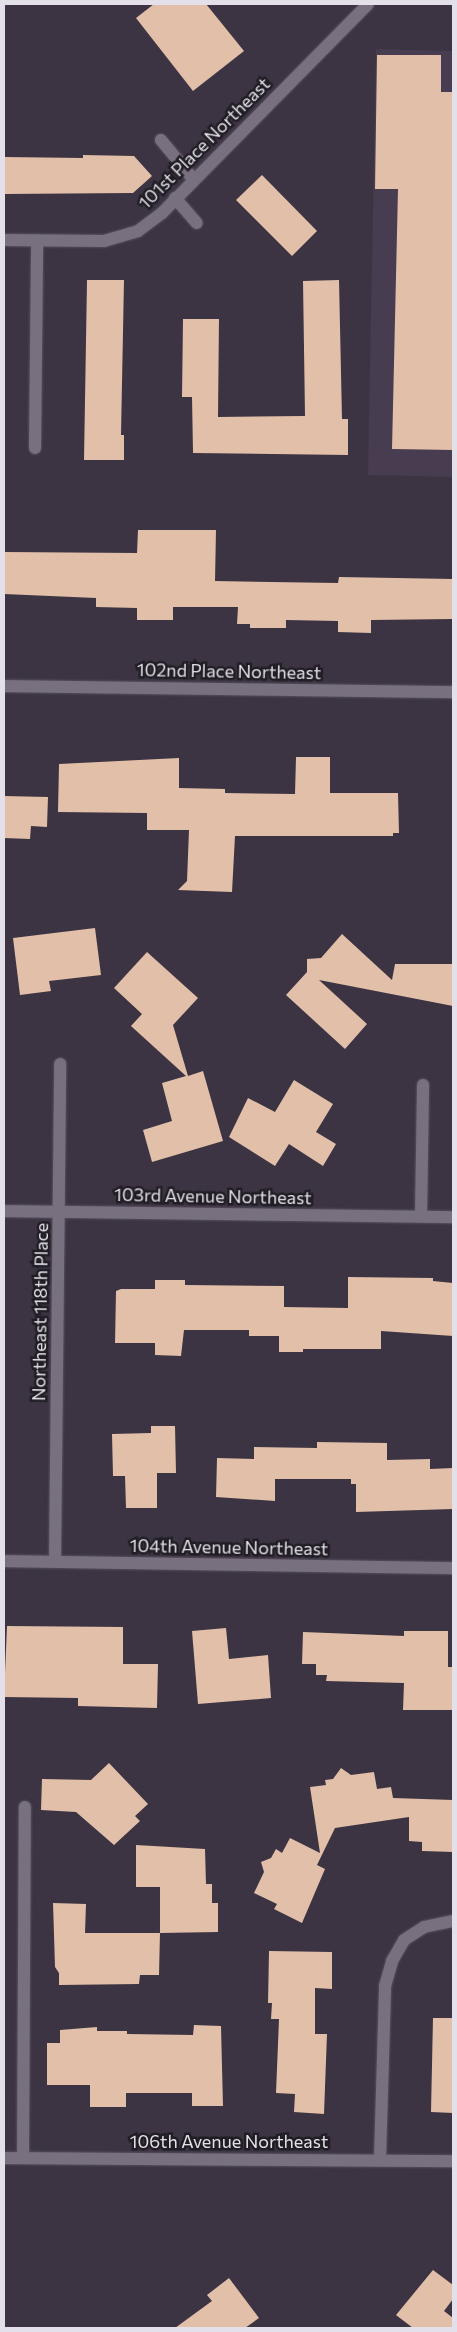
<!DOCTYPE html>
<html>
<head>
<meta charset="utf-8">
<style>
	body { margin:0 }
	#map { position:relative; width:457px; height:2332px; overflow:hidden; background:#3c3443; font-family:Commissioner,sans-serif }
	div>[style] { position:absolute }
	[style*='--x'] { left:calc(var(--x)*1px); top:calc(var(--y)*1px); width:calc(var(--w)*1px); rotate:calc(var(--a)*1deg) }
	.built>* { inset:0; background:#473c50 }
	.building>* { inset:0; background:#e2bfa9 }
	.roads { filter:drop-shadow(0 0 1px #57505e) drop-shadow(0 0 1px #57505e) }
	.minor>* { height:12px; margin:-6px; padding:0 6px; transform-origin:6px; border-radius:6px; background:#78707e }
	span { translate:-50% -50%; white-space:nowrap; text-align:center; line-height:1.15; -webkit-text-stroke:5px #211d24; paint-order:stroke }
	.street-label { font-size:18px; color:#e4e0e9 }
	.frame { position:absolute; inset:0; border:5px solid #e4e0e9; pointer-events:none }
</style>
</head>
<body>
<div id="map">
	<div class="built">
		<div style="clip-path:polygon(376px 49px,453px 51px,453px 477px,368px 475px)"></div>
	</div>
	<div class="building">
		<div style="clip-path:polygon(154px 4px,206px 4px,244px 51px,193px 91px,136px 18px)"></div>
		<div style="clip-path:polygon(377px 55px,441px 55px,441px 92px,453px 92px,453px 450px,392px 449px,398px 189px,375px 189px)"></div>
		<div style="clip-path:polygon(83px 155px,134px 156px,152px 176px,133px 193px,5px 194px,5px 157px,83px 158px)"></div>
		<div style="clip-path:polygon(262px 175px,317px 231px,292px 256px,236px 200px)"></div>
		<div style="clip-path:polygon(87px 280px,124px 280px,121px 435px,124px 435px,124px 460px,84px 460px)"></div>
		<div style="clip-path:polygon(339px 280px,342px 419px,348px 419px,348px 455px,193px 453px,192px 397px,182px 397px,183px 319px,219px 319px,218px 417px,305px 416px,303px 281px)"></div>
		<div style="clip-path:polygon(138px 530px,216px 530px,215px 581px,338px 583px,339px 577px,453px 579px,453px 619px,371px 620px,371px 633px,338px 632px,338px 621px,286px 620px,286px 628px,250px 628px,250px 624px,237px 624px,238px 607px,173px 607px,173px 620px,137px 620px,137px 608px,96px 607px,96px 598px,4px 594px,4px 552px,137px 553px)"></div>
		<div style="clip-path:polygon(296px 757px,330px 757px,330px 793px,398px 793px,399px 833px,393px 833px,393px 836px,235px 836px,232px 892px,178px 890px,187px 881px,189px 830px,147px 830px,147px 813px,58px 812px,59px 764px,179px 758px,179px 788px,225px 789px,225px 793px,295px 794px)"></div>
		<div style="clip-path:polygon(4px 796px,48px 797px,47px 827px,31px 826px,30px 839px,4px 838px)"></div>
		<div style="clip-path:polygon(95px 928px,101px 975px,49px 981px,51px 991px,20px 995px,13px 938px)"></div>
		<div style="clip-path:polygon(342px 934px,392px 980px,395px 964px,453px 964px,453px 1006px,319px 980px,367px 1024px,345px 1049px,286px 995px,307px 972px,307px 959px,321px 958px)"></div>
		<div style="clip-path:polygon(147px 952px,198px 998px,173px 1025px,188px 1076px,203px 1071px,223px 1141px,152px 1162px,143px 1130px,172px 1121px,162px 1083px,186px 1076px,131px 1026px,142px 1014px,114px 988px)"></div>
		<div style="clip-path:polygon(294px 1080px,333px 1104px,316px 1132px,336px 1144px,323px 1166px,289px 1144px,275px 1166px,229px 1137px,248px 1098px,275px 1112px)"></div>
		<div style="clip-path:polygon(348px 1277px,433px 1278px,433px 1281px,453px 1283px,453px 1336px,381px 1331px,381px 1349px,303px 1349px,303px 1352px,279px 1352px,279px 1336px,249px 1336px,249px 1330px,184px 1330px,181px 1356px,155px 1355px,155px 1343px,115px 1343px,116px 1291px,121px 1289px,155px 1289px,155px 1280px,185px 1280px,185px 1285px,284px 1286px,284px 1307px,348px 1308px)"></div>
		<div style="clip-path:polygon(151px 1426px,175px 1426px,176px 1473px,157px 1473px,157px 1508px,126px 1508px,125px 1476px,113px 1476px,112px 1434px,151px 1433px)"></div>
		<div style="clip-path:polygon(317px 1442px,387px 1443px,387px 1460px,430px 1459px,430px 1469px,453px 1468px,453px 1509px,356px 1512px,356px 1484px,351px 1484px,351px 1479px,275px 1479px,275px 1501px,216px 1497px,217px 1458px,254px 1459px,254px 1447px,317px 1448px)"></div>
		<div style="clip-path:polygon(7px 1626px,123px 1627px,123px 1664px,158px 1664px,157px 1708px,78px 1706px,78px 1698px,4px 1697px)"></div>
		<div style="clip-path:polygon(226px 1628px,229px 1659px,268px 1655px,271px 1698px,198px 1704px,192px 1631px)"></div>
		<div style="clip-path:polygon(404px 1631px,448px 1631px,448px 1667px,453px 1667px,453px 1710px,403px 1710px,404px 1683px,326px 1681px,327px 1675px,316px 1675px,316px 1664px,302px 1664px,303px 1632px,404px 1636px)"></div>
		<div style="clip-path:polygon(109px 1763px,148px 1804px,135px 1816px,140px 1821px,114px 1845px,76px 1812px,41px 1810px,42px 1779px,91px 1780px)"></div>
		<div style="clip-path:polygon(341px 1768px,351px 1775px,374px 1772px,377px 1789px,391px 1787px,393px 1798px,453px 1800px,453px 1852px,422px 1851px,422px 1842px,409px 1841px,409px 1817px,335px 1828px,317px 1865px,325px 1869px,302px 1923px,274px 1909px,277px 1904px,254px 1893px,264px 1872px,261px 1862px,271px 1858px,276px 1849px,282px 1853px,290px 1838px,320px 1853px,310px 1787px,326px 1785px,325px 1780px,333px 1779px)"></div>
		<div style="clip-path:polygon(136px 1845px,205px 1849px,206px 1884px,212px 1884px,212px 1903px,218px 1903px,218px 1932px,160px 1933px,160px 1887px,136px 1887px)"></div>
		<div style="clip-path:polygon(53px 1903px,86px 1904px,85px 1933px,160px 1933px,159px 1975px,140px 1975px,139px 1984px,59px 1985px,59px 1973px,55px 1967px)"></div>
		<div style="clip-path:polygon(269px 1951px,332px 1952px,332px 1989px,315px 1988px,315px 2034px,327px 2034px,324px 2114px,294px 2112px,295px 2094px,276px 2093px,279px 2019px,271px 2019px,272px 2003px,268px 2003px)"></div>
		<div style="clip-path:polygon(433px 2018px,453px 2018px,453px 2113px,431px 2112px)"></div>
		<div style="clip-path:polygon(194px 2025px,221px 2026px,223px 2106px,192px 2106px,192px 2093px,126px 2093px,126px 2107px,90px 2107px,90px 2085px,47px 2085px,47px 2043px,60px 2043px,60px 2030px,97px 2027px,97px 2031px,127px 2031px,127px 2034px,193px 2035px)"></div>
		<div style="clip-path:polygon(433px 2270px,453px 2285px,453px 2299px,444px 2311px,453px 2318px,453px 2328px,413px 2328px,396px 2315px)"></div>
		<div style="clip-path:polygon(229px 2278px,259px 2318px,245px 2328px,175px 2328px,212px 2301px,207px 2295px)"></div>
	</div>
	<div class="roads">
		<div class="minor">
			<div style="--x:161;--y:140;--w:52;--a:50.5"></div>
			<div style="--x:175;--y:198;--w:33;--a:49"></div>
			<div style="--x:4;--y:240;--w:100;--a:0.6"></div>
			<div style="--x:104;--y:241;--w:35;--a:-16"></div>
			<div style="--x:138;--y:231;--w:30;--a:-37"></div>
			<div style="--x:162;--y:213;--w:293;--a:-45.4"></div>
			<div style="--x:35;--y:448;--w:207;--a:-89.4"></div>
			<div style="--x:4;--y:686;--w:449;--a:0.8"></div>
			<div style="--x:4;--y:1211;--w:449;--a:0.8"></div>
			<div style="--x:421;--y:1216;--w:131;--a:-89.1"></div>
			<div style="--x:4;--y:1561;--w:449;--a:0.9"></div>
			<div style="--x:55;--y:1561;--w:497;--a:-89.4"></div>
			<div style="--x:4;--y:2158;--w:449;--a:0.4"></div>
			<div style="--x:23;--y:2158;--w:351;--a:-89.7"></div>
			<div style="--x:380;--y:2159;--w:173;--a:-88.3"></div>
			<div style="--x:385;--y:1986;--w:26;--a:-74"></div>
			<div style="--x:392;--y:1961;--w:24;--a:-60"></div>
			<div style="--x:404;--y:1940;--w:24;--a:-33"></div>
			<div style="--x:424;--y:1927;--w:30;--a:-12"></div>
		</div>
	</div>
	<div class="street-label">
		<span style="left:204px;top:143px;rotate:-45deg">101st Place Northeast</span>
		<span style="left:229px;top:671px;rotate:1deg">102nd Place Northeast</span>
		<span style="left:213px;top:1196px;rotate:1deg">103rd Avenue Northeast</span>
		<span style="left:40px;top:1312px;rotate:-89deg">Northeast 118th Place</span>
		<span style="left:229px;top:1547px;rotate:1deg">104th Avenue Northeast</span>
		<span style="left:229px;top:2141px">106th Avenue Northeast</span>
	</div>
	<div class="frame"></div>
</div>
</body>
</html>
